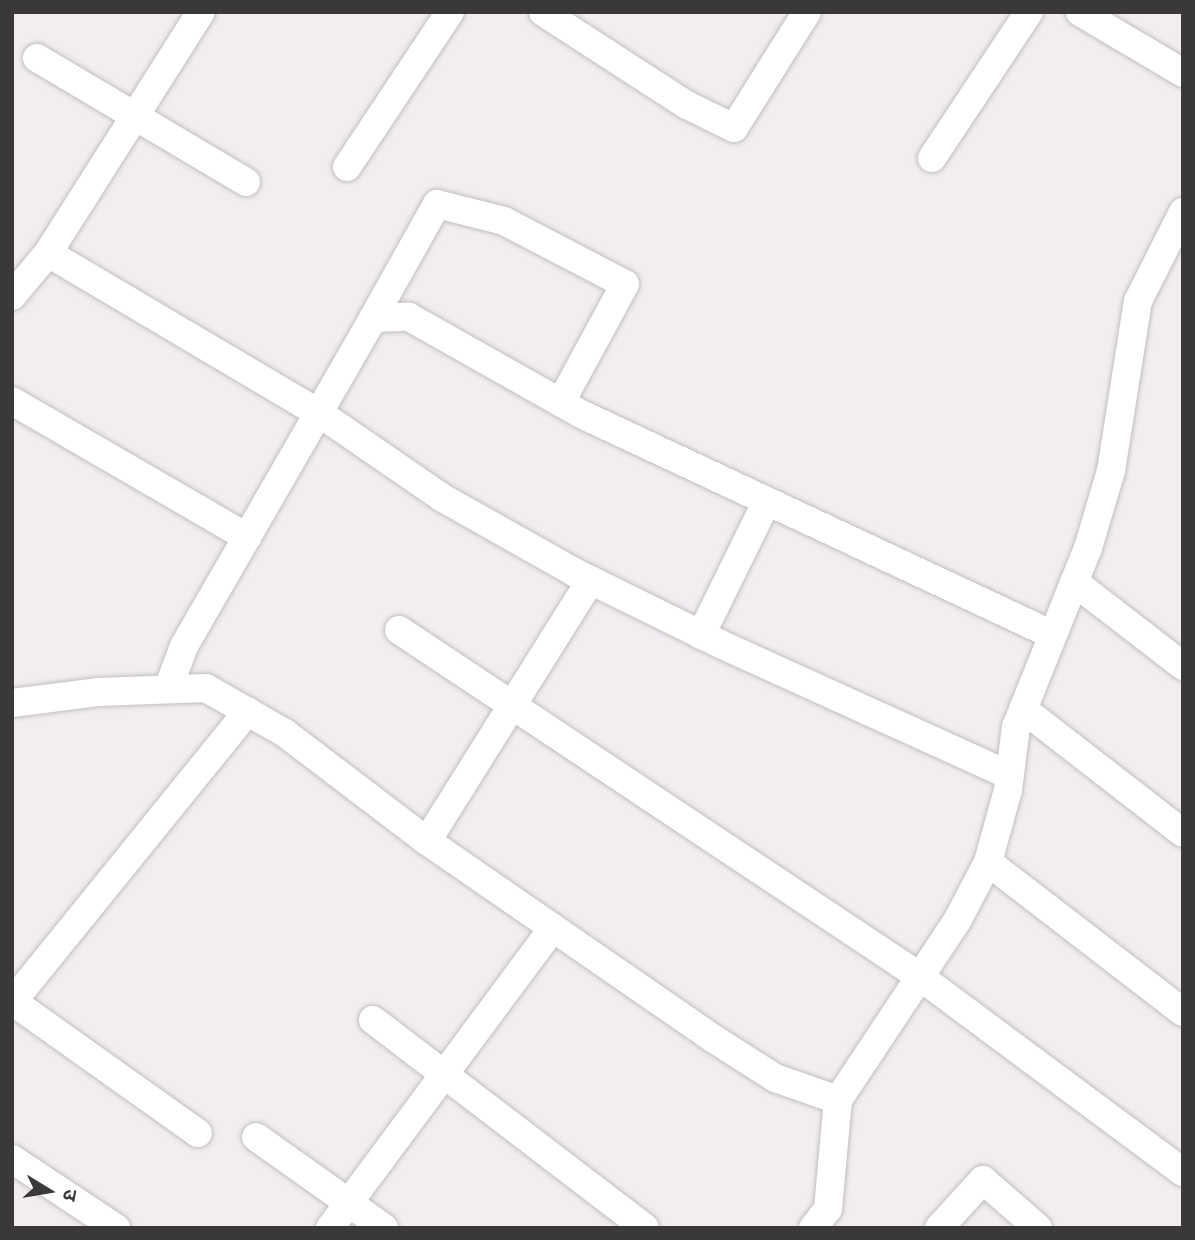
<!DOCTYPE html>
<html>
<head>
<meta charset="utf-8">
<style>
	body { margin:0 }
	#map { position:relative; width:1195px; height:1240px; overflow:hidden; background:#f1edf0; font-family:"Work Sans","Noto Sans Devanagari",sans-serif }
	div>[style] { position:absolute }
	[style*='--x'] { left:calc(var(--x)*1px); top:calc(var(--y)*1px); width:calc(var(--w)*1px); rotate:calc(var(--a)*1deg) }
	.roads { filter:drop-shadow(0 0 2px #c2bec1) drop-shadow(0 0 2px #c2bec1) }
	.street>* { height:28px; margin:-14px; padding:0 14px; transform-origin:14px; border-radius:14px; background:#fff }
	span { translate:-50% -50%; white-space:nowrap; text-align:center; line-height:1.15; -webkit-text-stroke:5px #fff; paint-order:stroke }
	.frame { position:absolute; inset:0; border:14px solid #3a3839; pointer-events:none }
	.north { position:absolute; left:14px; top:1156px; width:70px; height:70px; -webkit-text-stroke:5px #fff; paint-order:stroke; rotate:101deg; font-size:19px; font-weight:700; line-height:28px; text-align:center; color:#3a3839 }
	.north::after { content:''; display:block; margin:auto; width:24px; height:32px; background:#3a3839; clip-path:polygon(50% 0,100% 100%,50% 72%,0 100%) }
</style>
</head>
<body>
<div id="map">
	<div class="roads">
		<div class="street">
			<div style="--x:543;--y:12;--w:171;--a:32.9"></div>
			<div style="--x:687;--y:105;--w:52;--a:26.1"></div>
			<div style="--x:734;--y:128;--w:137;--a:-57.8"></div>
			<div style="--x:1080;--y:12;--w:120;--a:30.6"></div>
			<div style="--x:37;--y:58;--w:243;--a:30.7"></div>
			<div style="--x:932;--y:158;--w:175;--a:-56.4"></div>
			<div style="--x:347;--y:167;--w:186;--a:-56.4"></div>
			<div style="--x:48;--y:253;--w:285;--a:-57.6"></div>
			<div style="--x:12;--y:296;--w:56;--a:-50.1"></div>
			<div style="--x:48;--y:253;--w:315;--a:30.6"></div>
			<div style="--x:319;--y:413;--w:148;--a:34.5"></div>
			<div style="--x:441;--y:497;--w:153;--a:29.4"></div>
			<div style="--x:574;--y:572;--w:161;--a:26.2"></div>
			<div style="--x:718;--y:643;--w:320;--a:24.4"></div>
			<div style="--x:373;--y:318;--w:131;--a:-60.7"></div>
			<div style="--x:437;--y:204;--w:69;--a:14.2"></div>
			<div style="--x:504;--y:221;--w:136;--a:27.5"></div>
			<div style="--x:625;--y:284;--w:134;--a:118.5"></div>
			<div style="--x:12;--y:401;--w:272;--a:30.1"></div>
			<div style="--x:1074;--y:582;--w:138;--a:37.6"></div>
			<div style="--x:399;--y:630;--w:625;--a:33.64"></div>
			<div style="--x:919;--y:976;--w:329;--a:36.6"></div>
			<div style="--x:701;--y:635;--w:149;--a:-63.8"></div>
			<div style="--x:168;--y:689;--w:46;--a:-69.6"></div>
			<div style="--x:184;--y:646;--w:379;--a:-60"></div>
			<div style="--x:373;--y:318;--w:36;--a:-2"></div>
			<div style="--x:409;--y:317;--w:197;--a:29.4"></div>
			<div style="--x:581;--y:414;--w:521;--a:25.09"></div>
			<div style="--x:12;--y:703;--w:88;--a:-7.2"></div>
			<div style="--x:99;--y:692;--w:107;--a:-2.1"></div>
			<div style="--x:206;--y:688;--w:91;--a:29.7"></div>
			<div style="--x:285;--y:733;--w:178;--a:37.3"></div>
			<div style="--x:427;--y:841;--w:349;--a:34.6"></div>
			<div style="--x:714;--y:1039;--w:72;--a:32.6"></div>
			<div style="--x:775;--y:1078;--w:67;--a:19.2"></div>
			<div style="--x:838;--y:1100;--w:215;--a:-56.4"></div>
			<div style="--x:957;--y:921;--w:67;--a:-62.3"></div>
			<div style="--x:988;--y:862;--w:75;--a:-74.5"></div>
			<div style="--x:1008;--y:790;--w:64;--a:-82.8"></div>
			<div style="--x:1016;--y:727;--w:193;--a:-68.1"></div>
			<div style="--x:1088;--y:548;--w:80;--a:-73.4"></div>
			<div style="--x:1111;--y:471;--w:172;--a:-81"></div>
			<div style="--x:1138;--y:301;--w:100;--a:-63.2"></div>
			<div style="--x:1023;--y:709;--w:202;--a:37.8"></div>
			<div style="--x:427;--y:841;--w:308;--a:-57.9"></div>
			<div style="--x:988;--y:862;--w:246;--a:37.6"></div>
			<div style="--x:12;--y:1001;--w:228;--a:35.4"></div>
			<div style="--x:13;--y:1001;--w:373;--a:-51"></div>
			<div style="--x:373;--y:1020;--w:342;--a:37.4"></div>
			<div style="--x:256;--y:1137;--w:157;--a:35.4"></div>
			<div style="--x:12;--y:1159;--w:125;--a:33.6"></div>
			<div style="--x:330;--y:1228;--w:374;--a:-53.4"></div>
			<div style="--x:813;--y:1228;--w:24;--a:-52"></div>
			<div style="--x:828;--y:1209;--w:109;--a:-84.8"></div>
			<div style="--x:939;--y:1228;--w:65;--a:-47.5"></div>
			<div style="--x:983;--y:1180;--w:73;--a:41.1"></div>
		</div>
	</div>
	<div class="frame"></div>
	<div class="north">उ</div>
</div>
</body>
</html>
